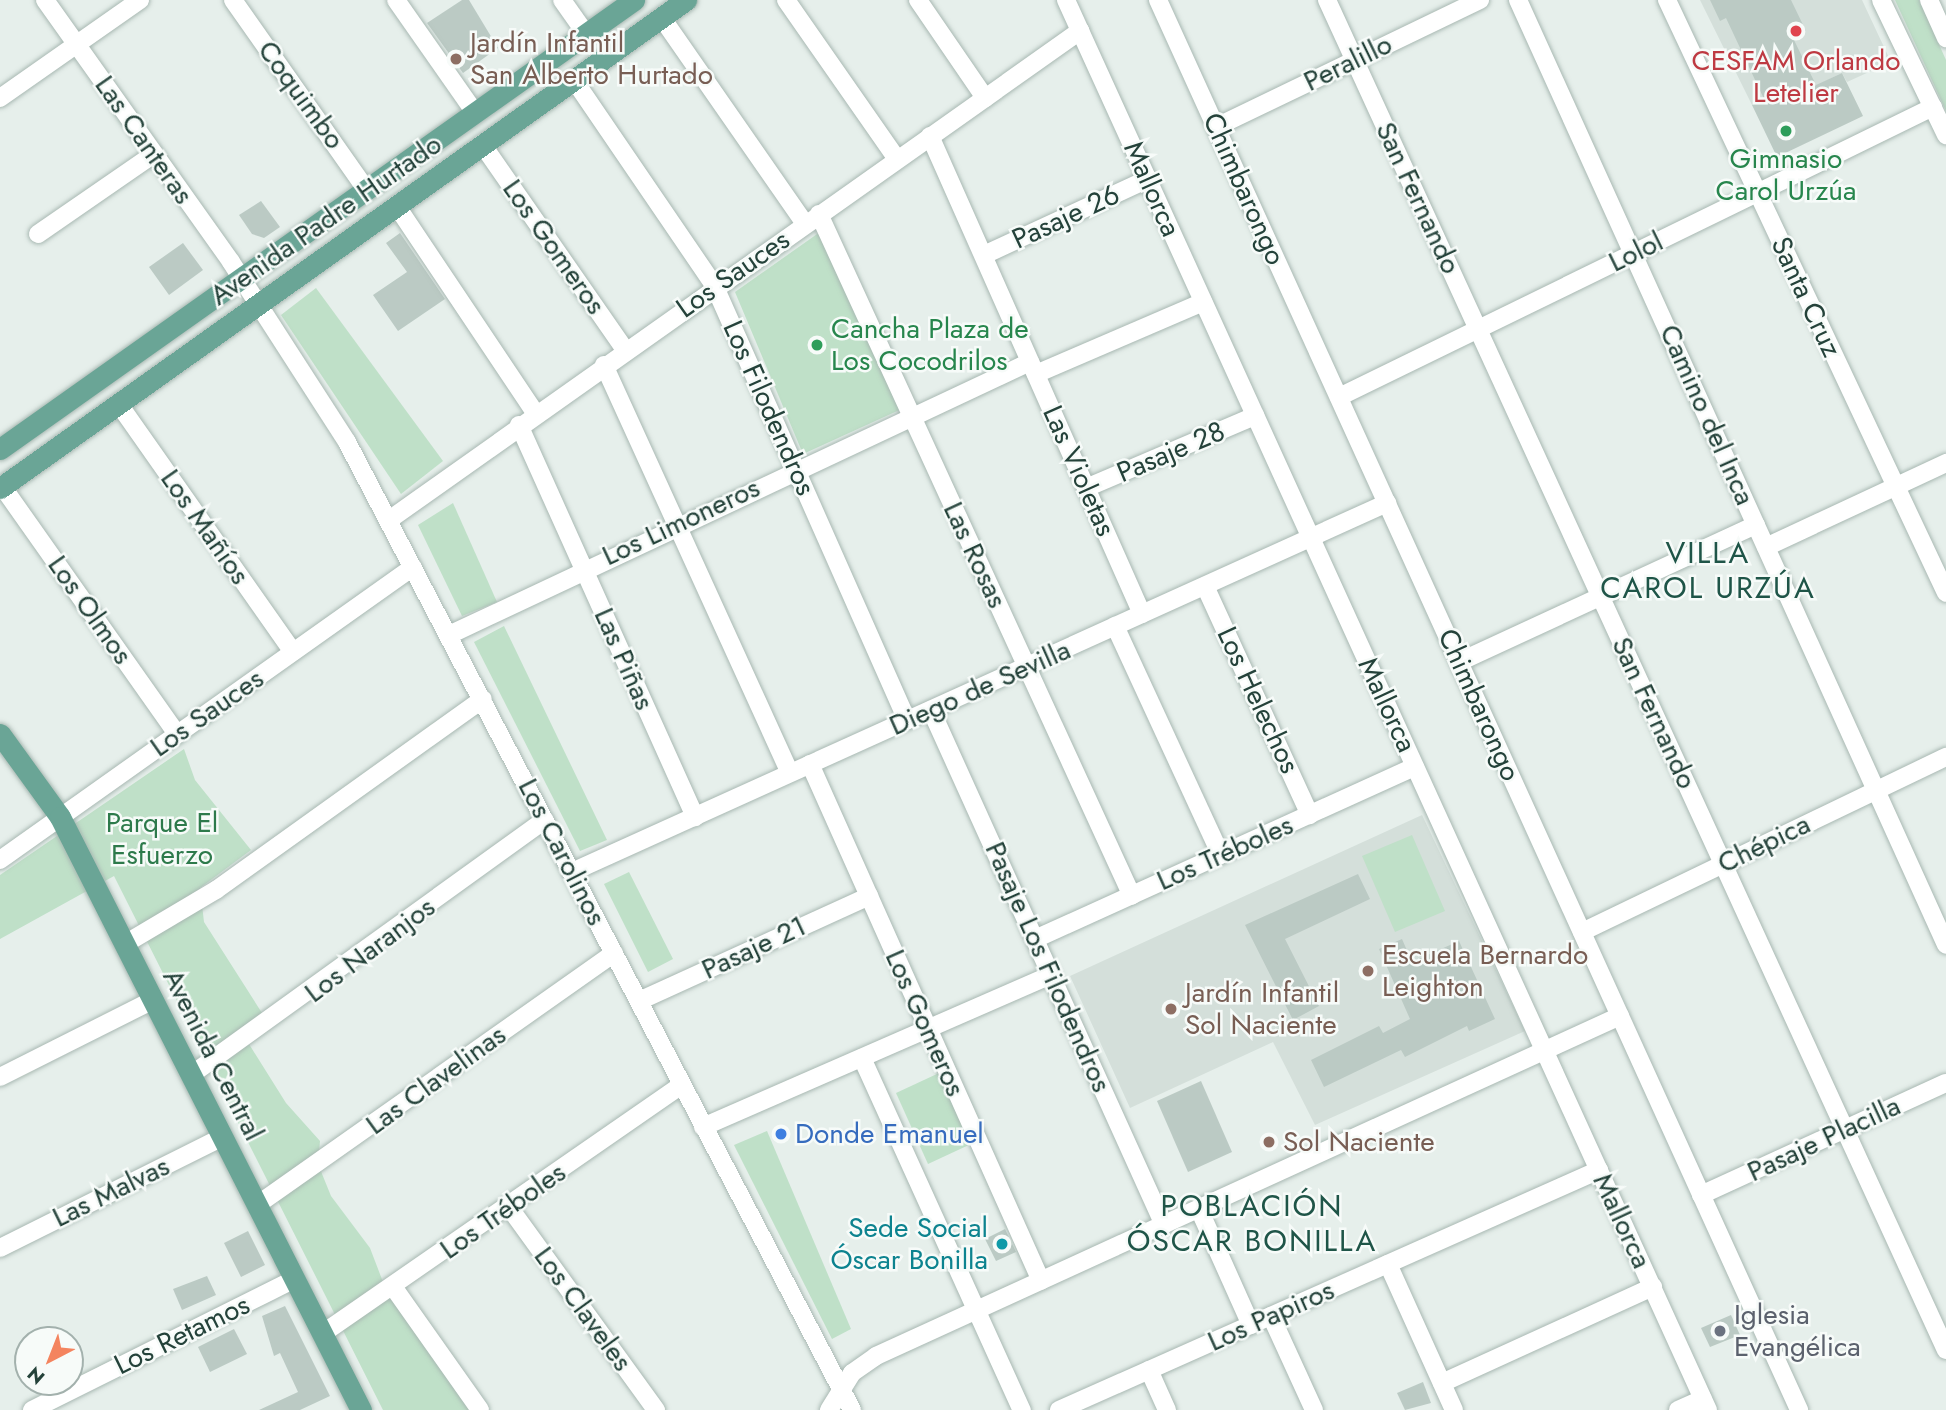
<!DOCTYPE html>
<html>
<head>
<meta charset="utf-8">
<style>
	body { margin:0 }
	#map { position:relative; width:1946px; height:1410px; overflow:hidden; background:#e6efeb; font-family:Jost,sans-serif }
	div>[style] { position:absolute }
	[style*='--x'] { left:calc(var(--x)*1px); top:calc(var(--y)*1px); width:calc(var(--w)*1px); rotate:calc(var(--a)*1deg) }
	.built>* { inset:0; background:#d4dfda }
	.green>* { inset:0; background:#bfe0c8 }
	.building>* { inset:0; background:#bbcac4 }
	.roads { filter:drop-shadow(0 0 2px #a8b8b2) drop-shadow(0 0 2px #a8b8b2) }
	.minor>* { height:18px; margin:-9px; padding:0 9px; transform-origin:9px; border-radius:9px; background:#fff }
	.major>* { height:21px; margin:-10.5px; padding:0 10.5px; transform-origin:10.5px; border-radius:10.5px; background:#6aa596 }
	.dots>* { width:19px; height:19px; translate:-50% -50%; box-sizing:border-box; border:4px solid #f7fbf9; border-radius:50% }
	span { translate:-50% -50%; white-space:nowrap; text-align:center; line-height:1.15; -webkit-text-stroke:5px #f7fbf9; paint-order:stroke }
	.education-label { font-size:28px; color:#785e54 }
	.left { translate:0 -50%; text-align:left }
	.health-label { font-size:28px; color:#be3a42 }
	.street-label { font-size:28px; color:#24423a }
	.leisure-label { font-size:28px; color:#27864d }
	.park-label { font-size:28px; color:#2d7a4b }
	.shop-label { font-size:28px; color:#366cbe }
	.culture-label { font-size:28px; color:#0d838f }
	.right { translate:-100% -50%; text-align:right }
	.worship-label { font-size:28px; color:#5b616d }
	.neighbourhood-label { font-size:30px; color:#1f5548; letter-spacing:2px }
	.north { position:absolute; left:14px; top:1326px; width:70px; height:70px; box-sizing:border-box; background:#f7fbf9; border:2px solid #a3b1ad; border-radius:50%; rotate:222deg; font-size:19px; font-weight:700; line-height:28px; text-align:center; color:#24423a }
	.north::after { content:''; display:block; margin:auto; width:24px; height:32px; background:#f4845f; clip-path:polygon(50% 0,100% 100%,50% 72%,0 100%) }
</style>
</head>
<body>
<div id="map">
	<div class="built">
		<div style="clip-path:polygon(1700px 0,1862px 0,1891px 62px,1847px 82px,1842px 73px,1780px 103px,1752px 105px)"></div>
		<div style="clip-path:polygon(1422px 815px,1525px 1031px,1315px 1125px,1273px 1042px,1130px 1108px,1070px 976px)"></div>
	</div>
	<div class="green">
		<div style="clip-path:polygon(1895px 0,1919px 0,1946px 60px,1946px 111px)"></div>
		<div style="clip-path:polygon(820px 232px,906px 407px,803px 454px,735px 292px)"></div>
		<div style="clip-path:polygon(316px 288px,443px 461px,401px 494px,281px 315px)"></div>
		<div style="clip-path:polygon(453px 503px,497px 602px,462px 616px,418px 525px)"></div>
		<div style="clip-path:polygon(504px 626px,607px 840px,580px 851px,474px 642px)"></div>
		<div style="clip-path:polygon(184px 749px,195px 780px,251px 850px,200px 888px,204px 922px,262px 1013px,242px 1033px,286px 1103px,320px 1141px,318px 1164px,331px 1196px,370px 1248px,383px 1282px,475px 1410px,383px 1410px,114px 876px,0 939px,0 875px)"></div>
		<div style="clip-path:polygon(1412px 835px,1445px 911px,1395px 932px,1362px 856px)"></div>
		<div style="clip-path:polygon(629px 872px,673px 959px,648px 972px,604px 884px)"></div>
		<div style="clip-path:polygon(939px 1073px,971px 1144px,928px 1164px,896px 1093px)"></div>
		<div style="clip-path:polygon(767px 1131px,851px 1329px,832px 1339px,734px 1145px)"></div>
	</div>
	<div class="building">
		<div style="clip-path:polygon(462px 0,469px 0,498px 48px,463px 73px,427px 23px)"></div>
		<div style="clip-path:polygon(1710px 0,1791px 0,1806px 31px,1793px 38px,1816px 85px,1842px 73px,1863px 116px,1777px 157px,1752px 105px,1764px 99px,1726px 18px,1720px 21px)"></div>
		<div style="clip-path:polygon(261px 201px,280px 227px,264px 238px,252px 234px,239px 215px)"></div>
		<div style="clip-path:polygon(400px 233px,445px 299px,398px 331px,373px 295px,407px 272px,386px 243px)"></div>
		<div style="clip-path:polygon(183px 243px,203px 270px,169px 295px,149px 267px)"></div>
		<div style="clip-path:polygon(1358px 874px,1370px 899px,1285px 939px,1319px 1006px,1293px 1020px,1245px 925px)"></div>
		<div style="clip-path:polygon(1402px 939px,1412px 962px,1459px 941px,1495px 1019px,1469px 1031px,1467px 1026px,1405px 1057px,1401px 1050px,1324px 1087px,1311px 1060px,1379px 1026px,1383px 1033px,1410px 1019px,1379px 949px)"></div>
		<div style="clip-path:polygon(1201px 1081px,1232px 1152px,1188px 1172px,1157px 1101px)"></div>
		<div style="clip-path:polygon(1005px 1229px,1016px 1252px,996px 1261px,985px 1239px)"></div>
		<div style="clip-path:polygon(248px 1231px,265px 1265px,241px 1277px,224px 1243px)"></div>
		<div style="clip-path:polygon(207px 1276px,216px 1295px,182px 1310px,173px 1289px)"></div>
		<div style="clip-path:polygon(285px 1306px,330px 1396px,300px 1410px,259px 1410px,298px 1392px,280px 1353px,274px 1356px,262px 1316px)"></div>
		<div style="clip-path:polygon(1731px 1315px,1740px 1335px,1710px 1347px,1701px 1328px)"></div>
		<div style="clip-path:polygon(234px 1329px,247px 1354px,210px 1372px,198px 1347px)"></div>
		<div style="clip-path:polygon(1423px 1382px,1431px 1403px,1405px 1410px,1397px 1393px)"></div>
	</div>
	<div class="roads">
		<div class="minor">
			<div style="--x:45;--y:0;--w:321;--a:54.6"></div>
			<div style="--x:231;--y:262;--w:214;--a:57.2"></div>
			<div style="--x:347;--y:442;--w:1092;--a:62.45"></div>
			<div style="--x:233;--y:0;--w:233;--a:54.9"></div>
			<div style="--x:396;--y:0;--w:138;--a:55"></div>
			<div style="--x:562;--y:0;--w:42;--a:54.8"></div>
			<div style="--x:786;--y:0;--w:194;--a:55.1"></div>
			<div style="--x:918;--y:0;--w:119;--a:55.6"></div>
			<div style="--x:1066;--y:0;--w:1549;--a:65.52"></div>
			<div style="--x:1158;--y:0;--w:1549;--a:65.55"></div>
			<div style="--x:1327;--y:0;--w:1485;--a:65.37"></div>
			<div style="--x:1518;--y:0;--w:1037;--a:65.63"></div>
			<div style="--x:1667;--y:0;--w:655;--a:64.8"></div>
			<div style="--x:1881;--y:0;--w:150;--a:64.3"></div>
			<div style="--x:1929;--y:0;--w:42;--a:65.9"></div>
			<div style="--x:662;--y:18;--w:251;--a:55.2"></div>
			<div style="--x:574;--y:80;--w:250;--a:55.7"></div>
			<div style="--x:715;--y:287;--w:474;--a:66.1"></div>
			<div style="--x:0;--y:98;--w:171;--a:-35"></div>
			<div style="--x:1216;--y:127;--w:293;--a:-25.7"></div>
			<div style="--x:930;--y:136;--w:523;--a:66.08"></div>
			<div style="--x:482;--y:144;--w:251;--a:55.2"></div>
			<div style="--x:396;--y:205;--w:250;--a:56.2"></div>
			<div style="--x:819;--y:214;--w:750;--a:65.35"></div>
			<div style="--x:38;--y:234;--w:141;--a:-34.6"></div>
			<div style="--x:984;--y:255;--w:181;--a:-24.9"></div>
			<div style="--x:604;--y:365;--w:448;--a:65.5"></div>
			<div style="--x:1036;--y:374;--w:182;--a:-23.3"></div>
			<div style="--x:1339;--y:397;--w:661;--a:-26.02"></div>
			<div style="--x:118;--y:403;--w:304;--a:54.9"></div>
			<div style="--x:519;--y:425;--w:430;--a:65.8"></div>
			<div style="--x:2;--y:486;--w:304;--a:54.8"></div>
			<div style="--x:1086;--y:488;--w:184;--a:-23.1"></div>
			<div style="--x:389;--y:520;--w:847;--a:-35.29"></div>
			<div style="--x:1766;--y:547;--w:199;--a:-25"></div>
			<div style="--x:1205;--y:586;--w:252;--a:65.4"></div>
			<div style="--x:1115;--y:626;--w:252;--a:65.2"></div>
			<div style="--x:449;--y:635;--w:642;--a:-25.17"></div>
			<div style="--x:1459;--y:662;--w:327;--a:-24.8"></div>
			<div style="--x:931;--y:710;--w:565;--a:65.66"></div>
			<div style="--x:810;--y:764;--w:566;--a:65.92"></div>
			<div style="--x:0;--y:860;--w:506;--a:-35.35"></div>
			<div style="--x:572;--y:872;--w:895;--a:-24.36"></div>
			<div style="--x:1582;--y:932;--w:404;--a:-25.7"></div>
			<div style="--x:1035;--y:939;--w:417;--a:-24.4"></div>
			<div style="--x:125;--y:944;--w:106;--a:-30.7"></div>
			<div style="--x:216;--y:890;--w:328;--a:-35.6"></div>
			<div style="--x:639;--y:1001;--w:253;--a:-24.5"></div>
			<div style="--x:862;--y:1058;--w:387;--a:65.6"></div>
			<div style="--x:191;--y:1075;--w:436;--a:-35.8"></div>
			<div style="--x:0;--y:1077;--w:171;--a:-26.7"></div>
			<div style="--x:703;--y:1127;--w:380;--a:-23.6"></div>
			<div style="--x:1701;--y:1195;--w:269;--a:-24.6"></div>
			<div style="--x:257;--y:1205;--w:437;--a:-35.2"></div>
			<div style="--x:509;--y:1207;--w:251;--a:54.1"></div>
			<div style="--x:1199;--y:1209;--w:127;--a:65.9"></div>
			<div style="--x:0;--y:1248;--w:249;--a:-26.5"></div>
			<div style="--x:1388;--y:1264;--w:160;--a:65.7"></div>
			<div style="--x:394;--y:1288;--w:149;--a:54.8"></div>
			<div style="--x:1271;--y:1316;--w:103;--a:65.4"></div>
			<div style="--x:322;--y:1334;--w:438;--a:-34.7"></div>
			<div style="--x:1149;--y:1370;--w:44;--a:65.8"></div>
			<div style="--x:1442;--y:1383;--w:232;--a:-24.5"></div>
			<div style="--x:32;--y:1410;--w:294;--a:-26.5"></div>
			<div style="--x:829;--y:1410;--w:44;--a:-58.1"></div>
			<div style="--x:852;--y:1373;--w:29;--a:-35"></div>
			<div style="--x:876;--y:1356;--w:818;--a:-24.56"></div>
			<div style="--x:1059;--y:1410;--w:591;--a:-23.96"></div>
			<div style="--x:1678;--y:1410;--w:27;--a:-24"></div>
		</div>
		<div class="major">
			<div style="--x:0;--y:449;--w:777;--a:-35.31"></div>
			<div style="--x:0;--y:488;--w:842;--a:-35.43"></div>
			<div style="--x:0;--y:734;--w:102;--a:54.1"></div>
			<div style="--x:60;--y:817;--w:665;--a:63.09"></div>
		</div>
	</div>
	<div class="dots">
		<div style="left:1796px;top:31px;background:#e0444e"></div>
		<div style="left:456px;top:59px;background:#8d6e63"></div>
		<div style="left:1786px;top:131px;background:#2e9e5b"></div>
		<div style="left:817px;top:345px;background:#2e9e5b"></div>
		<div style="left:1368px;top:971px;background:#8d6e63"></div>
		<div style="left:1171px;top:1009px;background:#8d6e63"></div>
		<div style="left:781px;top:1134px;background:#3f7fe0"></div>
		<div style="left:1269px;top:1142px;background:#8d6e63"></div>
		<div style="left:1002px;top:1244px;background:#0f9aa8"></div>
		<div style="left:1720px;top:1331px;background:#6b7280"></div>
	</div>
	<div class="education-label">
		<span class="left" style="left:470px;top:59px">Jardín Infantil<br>San Alberto Hurtado</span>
		<span class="left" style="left:1382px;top:971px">Escuela Bernardo<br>Leighton</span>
		<span class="left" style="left:1185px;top:1009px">Jardín Infantil<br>Sol Naciente</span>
		<span class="left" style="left:1283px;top:1142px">Sol Naciente</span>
	</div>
	<div class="health-label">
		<span style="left:1796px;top:77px">CESFAM Orlando<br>Letelier</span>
	</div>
	<div class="street-label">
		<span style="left:1348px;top:63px;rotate:-26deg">Peralillo</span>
		<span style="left:301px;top:95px;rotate:54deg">Coquimbo</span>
		<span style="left:144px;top:140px;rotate:55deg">Las Canteras</span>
		<span style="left:1152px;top:189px;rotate:66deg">Mallorca</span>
		<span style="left:1244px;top:189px;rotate:66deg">Chimbarongo</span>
		<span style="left:1418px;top:198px;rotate:65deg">San Fernando</span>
		<span style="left:1066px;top:217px;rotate:-25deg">Pasaje 26</span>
		<span style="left:326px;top:220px;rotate:-35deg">Avenida Padre Hurtado</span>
		<span style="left:554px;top:247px;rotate:55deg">Los Gomeros</span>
		<span style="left:1636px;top:252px;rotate:-26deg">Lolol</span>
		<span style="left:733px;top:274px;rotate:-35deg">Los Sauces</span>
		<span style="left:1806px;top:297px;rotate:65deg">Santa Cruz</span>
		<span style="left:769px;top:408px;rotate:66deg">Los Filodendros</span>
		<span style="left:1707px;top:415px;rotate:66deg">Camino del Inca</span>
		<span style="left:1171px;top:452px;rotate:-23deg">Pasaje 28</span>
		<span style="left:1079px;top:471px;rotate:66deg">Las Violetas</span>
		<span style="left:681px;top:522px;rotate:-25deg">Los Limoneros</span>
		<span style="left:205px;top:527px;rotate:55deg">Los Mañíos</span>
		<span style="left:975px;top:555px;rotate:65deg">Las Rosas</span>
		<span style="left:90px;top:610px;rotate:55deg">Los Olmos</span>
		<span style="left:624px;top:659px;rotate:66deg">Las Piñas</span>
		<span style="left:980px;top:688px;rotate:-24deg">Diego de Sevilla</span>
		<span style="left:1258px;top:700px;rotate:65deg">Los Helechos</span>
		<span style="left:1387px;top:705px;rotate:65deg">Mallorca</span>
		<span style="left:1479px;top:705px;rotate:66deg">Chimbarongo</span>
		<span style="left:207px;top:713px;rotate:-35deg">Los Sauces</span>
		<span style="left:1654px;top:713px;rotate:65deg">San Fernando</span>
		<span style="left:1764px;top:844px;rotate:-26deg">Chépica</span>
		<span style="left:562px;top:852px;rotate:63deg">Los Carolinos</span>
		<span style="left:1225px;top:853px;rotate:-24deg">Los Tréboles</span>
		<span style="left:754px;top:948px;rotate:-25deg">Pasaje 21</span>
		<span style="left:370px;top:950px;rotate:-37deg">Los Naranjos</span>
		<span style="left:1048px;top:967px;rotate:66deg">Pasaje Los Filodendros</span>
		<span style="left:925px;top:1023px;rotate:66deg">Los Gomeros</span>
		<span style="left:213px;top:1055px;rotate:63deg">Avenida Central</span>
		<span style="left:436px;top:1080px;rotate:-36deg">Las Clavelinas</span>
		<span style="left:1824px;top:1139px;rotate:-25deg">Pasaje Placilla</span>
		<span style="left:111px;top:1192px;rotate:-26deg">Las Malvas</span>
		<span style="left:503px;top:1211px;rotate:-35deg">Los Tréboles</span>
		<span style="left:1622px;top:1221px;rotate:65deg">Mallorca</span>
		<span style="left:583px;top:1309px;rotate:54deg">Los Claveles</span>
		<span style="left:1271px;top:1316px;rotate:-24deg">Los Papiros</span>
		<span style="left:182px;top:1335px;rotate:-26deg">Los Retamos</span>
	</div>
	<div class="leisure-label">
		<span style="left:1786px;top:175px">Gimnasio<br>Carol Urzúa</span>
		<span class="left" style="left:831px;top:345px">Cancha Plaza de<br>Los Cocodrilos</span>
	</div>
	<div class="park-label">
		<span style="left:162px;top:839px">Parque El<br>Esfuerzo</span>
	</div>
	<div class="shop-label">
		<span class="left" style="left:795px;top:1134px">Donde Emanuel</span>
	</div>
	<div class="culture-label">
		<span class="right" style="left:988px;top:1244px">Sede Social<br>Óscar Bonilla</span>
	</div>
	<div class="worship-label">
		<span class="left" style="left:1734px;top:1331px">Iglesia<br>Evangélica</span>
	</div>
	<div class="neighbourhood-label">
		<span style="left:1708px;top:570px">VILLA<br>CAROL URZÚA</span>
		<span style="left:1252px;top:1223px">POBLACIÓN<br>ÓSCAR BONILLA</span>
	</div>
	<div class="north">N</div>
</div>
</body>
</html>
